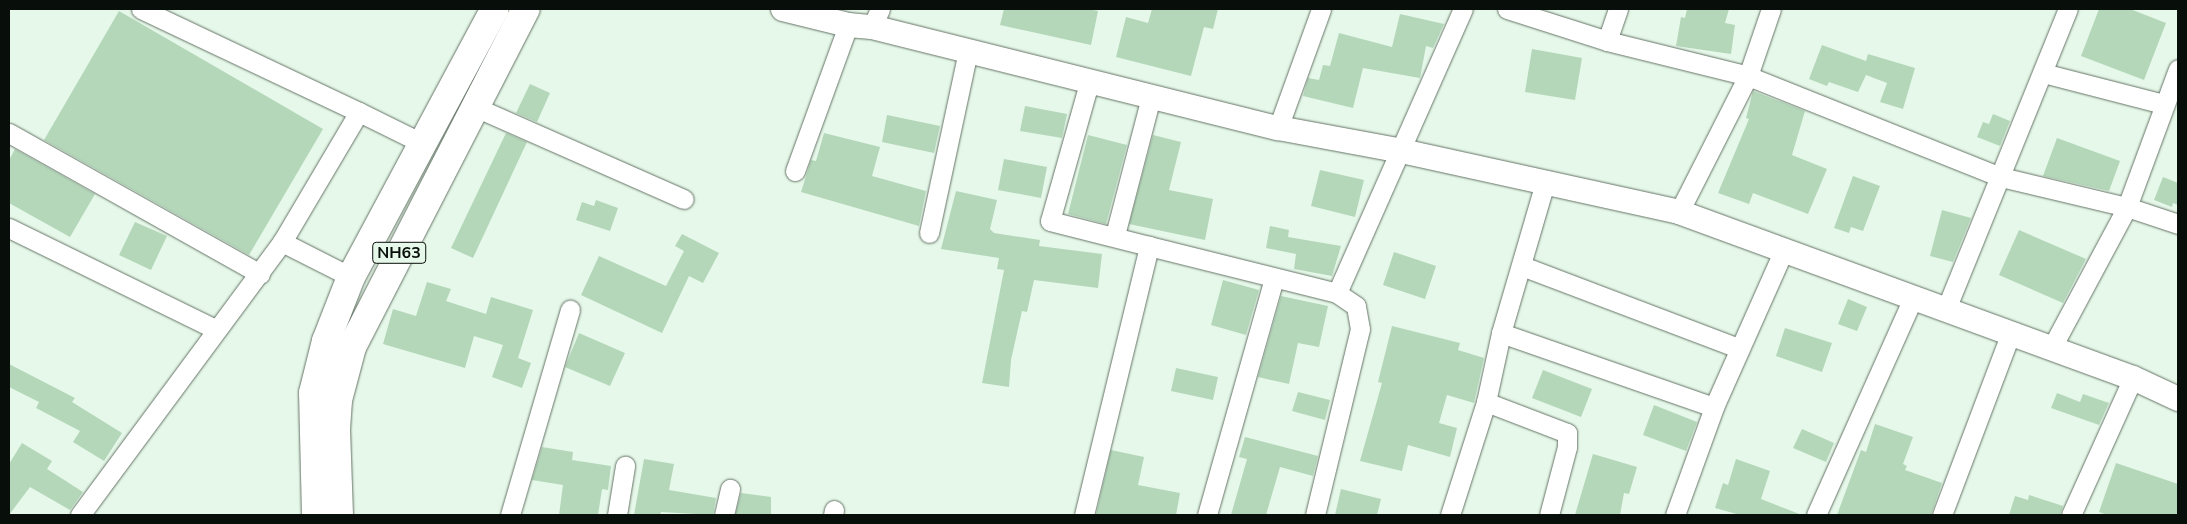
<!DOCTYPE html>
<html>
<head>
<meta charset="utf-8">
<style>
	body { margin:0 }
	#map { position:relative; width:2187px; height:524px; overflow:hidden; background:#e6f8e9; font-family:"Nunito Sans",sans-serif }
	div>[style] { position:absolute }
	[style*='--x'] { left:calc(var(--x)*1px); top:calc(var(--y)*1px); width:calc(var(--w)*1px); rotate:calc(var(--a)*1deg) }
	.building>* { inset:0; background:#b4d7ba }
	.roads { filter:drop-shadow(0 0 1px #647366) drop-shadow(0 0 1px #647366) }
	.minor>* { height:19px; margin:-9.5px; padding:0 9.5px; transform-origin:9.5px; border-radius:9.5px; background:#fff }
	.tertiary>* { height:24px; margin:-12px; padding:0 12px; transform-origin:12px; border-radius:12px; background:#fff }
	.trunk>* { height:28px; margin:-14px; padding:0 14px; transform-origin:14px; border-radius:14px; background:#fff }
	span { translate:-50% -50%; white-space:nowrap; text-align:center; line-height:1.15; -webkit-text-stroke:4.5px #e6f8e9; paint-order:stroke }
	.shield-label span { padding:1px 4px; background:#e6f8e9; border:1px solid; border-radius:4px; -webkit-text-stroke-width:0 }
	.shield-label { font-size:16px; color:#080e09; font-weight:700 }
	.frame { position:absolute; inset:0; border:10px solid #080e09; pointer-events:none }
</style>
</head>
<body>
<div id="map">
	<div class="building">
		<div style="clip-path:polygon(1004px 9px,1088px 9px,1098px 11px,1091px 45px,1000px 25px)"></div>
		<div style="clip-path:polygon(1152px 9px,1218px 9px,1213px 29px,1204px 27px,1191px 76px,1116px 57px,1126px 17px,1148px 23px)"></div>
		<div style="clip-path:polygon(1687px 9px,1729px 9px,1725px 23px,1735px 25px,1731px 54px,1676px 46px,1681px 17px,1685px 18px)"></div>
		<div style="clip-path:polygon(2099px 9px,2130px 9px,2166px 23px,2144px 80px,2081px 56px)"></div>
		<div style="clip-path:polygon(119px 11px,323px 129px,249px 255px,44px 140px)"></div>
		<div style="clip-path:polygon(1400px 14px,1444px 24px,1433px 48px,1426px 46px,1420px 78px,1363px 68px,1353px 108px,1303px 96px,1308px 78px,1319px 80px,1323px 65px,1330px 66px,1339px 33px,1392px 47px)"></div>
		<div style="clip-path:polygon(1822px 45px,1866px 61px,1868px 54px,1915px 68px,1903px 109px,1880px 102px,1887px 83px,1866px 75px,1858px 92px,1829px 82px,1827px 86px,1809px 79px)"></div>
		<div style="clip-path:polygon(1532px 49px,1582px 58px,1575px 100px,1525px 92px)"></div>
		<div style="clip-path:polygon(530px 84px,550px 93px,537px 122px,516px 113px)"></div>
		<div style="clip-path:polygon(1753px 91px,1805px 111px,1792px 155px,1827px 169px,1808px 214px,1753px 193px,1749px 204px,1718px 193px,1749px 119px,1746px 118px)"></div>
		<div style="clip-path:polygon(1025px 106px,1067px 114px,1062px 138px,1020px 131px)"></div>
		<div style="clip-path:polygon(1993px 114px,2010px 121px,2000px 146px,1977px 137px,1983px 122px,1989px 124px)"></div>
		<div style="clip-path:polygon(887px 115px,940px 126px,934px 153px,882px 142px)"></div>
		<div style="clip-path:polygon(506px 133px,527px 142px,473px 258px,451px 248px)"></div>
		<div style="clip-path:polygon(824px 133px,880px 147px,872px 176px,926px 191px,919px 226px,801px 192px,811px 160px,816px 161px)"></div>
		<div style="clip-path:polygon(1088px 135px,1127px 145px,1106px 224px,1068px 214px)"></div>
		<div style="clip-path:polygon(1153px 135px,1181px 142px,1169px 190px,1213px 199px,1205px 240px,1129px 224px)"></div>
		<div style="clip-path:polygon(2057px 138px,2120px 161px,2109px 191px,2043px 176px)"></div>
		<div style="clip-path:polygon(15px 149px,95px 194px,70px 237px,9px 203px,9px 160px)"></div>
		<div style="clip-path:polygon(1004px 159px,1047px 167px,1041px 198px,998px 190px)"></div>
		<div style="clip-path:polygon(1320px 170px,1364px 180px,1355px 217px,1311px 206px)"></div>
		<div style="clip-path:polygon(1853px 176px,1880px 186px,1863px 231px,1851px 227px,1849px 233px,1834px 228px)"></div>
		<div style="clip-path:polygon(2163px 177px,2178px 183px,2178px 205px,2173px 203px,2172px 207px,2154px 200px)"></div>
		<div style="clip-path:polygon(956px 191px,997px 200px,990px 229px,994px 233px,1040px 240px,1039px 246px,1102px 254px,1098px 288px,1034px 280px,1027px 312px,1022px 311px,1011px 360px,1009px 387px,982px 383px,1004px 270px,997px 269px,999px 258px,941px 249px)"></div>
		<div style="clip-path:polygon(596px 200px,618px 208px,610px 231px,576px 220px,582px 202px,594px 206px)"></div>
		<div style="clip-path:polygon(1942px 210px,1971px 218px,1953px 262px,1930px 256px)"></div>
		<div style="clip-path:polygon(135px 222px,167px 236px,151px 270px,119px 255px)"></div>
		<div style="clip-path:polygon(1270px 226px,1289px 230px,1288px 237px,1341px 246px,1332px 276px,1294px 269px,1296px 254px,1266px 248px)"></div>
		<div style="clip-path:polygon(2019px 230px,2086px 259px,2063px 303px,1999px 275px)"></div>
		<div style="clip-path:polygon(682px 234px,719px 253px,703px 283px,689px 276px,662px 333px,581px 295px,599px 256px,666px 286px,684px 251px,675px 246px)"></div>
		<div style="clip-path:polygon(1394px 252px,1436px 266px,1425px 299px,1383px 285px)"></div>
		<div style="clip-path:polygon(1223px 280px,1259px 290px,1246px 335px,1211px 325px)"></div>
		<div style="clip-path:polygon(427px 282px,451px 289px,446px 301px,486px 314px,491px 297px,533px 310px,518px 358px,531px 363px,522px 388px,492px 377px,503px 345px,474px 336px,465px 368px,383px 344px,393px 309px,416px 316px)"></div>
		<div style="clip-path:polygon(1281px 296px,1328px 306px,1319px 347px,1298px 343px,1289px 384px,1258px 377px)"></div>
		<div style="clip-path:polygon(1848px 299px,1867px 307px,1857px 331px,1838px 324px)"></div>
		<div style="clip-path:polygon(1392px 326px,1460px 343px,1458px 350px,1484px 358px,1474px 403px,1447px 395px,1439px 423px,1457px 428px,1450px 457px,1408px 445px,1402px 471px,1360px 461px,1382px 383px,1378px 382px)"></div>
		<div style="clip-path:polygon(1785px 328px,1832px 343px,1822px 372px,1776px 356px)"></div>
		<div style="clip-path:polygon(579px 333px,625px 353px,610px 386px,565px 367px)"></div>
		<div style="clip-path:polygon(9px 364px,75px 398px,72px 402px,122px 433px,104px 461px,73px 442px,80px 431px,36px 408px,39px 402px,9px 387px)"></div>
		<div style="clip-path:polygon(1176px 368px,1218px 377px,1213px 400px,1171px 391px)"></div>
		<div style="clip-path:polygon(1543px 370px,1592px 389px,1581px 417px,1532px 398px)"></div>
		<div style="clip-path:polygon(1298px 392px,1330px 400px,1325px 420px,1292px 411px)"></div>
		<div style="clip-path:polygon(2057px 393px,2080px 402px,2083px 394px,2109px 403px,2099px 425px,2051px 408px)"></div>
		<div style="clip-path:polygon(1654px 405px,1697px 422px,1686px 451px,1643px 435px)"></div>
		<div style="clip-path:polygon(1875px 424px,1913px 437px,1903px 464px,1907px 466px,1905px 470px,1942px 483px,1931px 515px,1837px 515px,1861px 450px,1866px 452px)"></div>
		<div style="clip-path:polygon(1802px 429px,1834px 443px,1826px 462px,1793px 448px)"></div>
		<div style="clip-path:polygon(1245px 437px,1318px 456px,1313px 476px,1280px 467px,1266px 515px,1231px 515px,1247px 459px,1239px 457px)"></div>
		<div style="clip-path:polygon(22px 443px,52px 461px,47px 469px,83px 492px,70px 510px,30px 487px,9px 515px,9px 464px)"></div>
		<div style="clip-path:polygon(542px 447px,573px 452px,572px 460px,611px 466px,608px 490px,602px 489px,598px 515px,559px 515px,563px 485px,532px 480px)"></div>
		<div style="clip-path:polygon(1111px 450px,1144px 457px,1138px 485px,1180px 493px,1176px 515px,1096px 515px)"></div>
		<div style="clip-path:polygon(1593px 454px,1637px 467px,1629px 494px,1624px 493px,1620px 515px,1575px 515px)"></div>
		<div style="clip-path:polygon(644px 459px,674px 464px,669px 490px,716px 498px,713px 515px,661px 512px,660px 515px,634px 515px)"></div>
		<div style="clip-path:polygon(1736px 459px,1770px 471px,1761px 499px,1802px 515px,1740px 515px,1715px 508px,1723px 483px,1728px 485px)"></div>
		<div style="clip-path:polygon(2116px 463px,2178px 484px,2178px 515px,2107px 515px,2099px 512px)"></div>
		<div style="clip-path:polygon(1341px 489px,1381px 499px,1377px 515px,1335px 515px)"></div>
		<div style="clip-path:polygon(741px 493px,771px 497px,771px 515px,735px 515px)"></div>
		<div style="clip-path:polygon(2029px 495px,2063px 506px,2060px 515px,2009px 515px,2015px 496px,2028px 500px)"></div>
	</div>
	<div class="roads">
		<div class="minor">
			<div style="--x:141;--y:9;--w:241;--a:25.3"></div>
			<div style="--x:1507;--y:9;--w:105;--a:17.7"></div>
			<div style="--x:1607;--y:41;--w:34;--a:-71"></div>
			<div style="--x:872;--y:27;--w:20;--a:-66"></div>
			<div style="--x:1607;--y:41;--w:145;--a:13.9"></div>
			<div style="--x:1748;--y:76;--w:272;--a:21.8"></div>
			<div style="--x:2001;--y:177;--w:130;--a:13.4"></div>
			<div style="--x:2127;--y:207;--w:54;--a:18.4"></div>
			<div style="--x:2043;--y:73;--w:125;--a:14.4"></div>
			<div style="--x:1089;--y:83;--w:143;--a:105.8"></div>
			<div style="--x:1050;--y:221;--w:102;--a:14.2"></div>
			<div style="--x:475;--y:107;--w:228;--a:23.8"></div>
			<div style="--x:1278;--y:128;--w:127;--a:-70.1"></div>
			<div style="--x:9;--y:133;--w:288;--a:29.3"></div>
			<div style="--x:795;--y:171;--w:155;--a:-70"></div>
			<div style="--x:1679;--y:212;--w:153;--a:-63.1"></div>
			<div style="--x:1748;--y:76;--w:71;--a:-71.1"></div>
			<div style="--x:9;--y:228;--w:229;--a:26.1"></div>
			<div style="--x:929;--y:233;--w:186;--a:-77.9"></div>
			<div style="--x:1115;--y:235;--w:143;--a:-75.4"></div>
			<div style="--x:282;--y:242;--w:77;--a:26.9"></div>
			<div style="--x:1522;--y:266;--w:233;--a:20.8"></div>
			<div style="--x:1946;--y:309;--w:324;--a:-67.9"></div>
			<div style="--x:1501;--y:333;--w:225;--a:19.2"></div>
			<div style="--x:2051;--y:349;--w:161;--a:-61.8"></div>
			<div style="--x:2127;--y:207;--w:147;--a:-69.7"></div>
			<div style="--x:1486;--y:402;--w:87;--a:20.9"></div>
			<div style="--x:1567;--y:433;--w:14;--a:90"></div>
			<div style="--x:1567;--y:447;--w:70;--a:104.8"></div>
			<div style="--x:80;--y:515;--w:340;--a:-53.5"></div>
			<div style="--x:282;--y:242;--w:151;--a:-59.4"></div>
			<div style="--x:359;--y:112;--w:70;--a:26.2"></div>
			<div style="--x:510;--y:515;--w:214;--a:-73.7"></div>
			<div style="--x:617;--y:515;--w:50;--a:-80.7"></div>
			<div style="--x:724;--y:515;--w:27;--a:-77"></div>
			<div style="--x:833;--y:515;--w:5;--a:-79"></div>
			<div style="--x:1084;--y:515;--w:277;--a:-76.4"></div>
			<div style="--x:1149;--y:246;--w:194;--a:14"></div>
			<div style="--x:1337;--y:293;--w:311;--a:-66.1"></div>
			<div style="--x:1207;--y:515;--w:246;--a:-74.2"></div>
			<div style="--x:1315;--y:515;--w:191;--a:-76.4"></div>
			<div style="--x:1360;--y:329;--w:23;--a:-100"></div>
			<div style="--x:1356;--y:306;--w:23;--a:-146"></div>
			<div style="--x:1450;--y:515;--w:119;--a:-72.3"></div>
			<div style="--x:1486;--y:402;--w:71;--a:-77.7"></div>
			<div style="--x:1501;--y:333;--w:156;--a:-73.7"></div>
			<div style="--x:1675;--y:515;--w:115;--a:-70.1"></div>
			<div style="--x:1714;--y:407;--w:172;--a:-66"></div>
			<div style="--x:1816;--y:515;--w:235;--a:-65.9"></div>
			<div style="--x:1942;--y:515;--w:192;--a:-69.3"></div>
			<div style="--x:2071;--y:515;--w:150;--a:-65.7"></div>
		</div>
		<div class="tertiary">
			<div style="--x:783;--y:9;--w:67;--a:13.8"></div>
			<div style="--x:848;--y:25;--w:24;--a:5"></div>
			<div style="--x:872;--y:27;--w:418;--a:14"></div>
			<div style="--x:1278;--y:128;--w:126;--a:10.5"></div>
			<div style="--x:1402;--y:151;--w:284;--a:12.4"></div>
			<div style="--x:1679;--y:212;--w:483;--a:20.1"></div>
			<div style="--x:2133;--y:378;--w:50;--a:25"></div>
		</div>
		<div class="trunk">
			<div style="--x:316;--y:515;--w:122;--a:-91.4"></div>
			<div style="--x:313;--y:393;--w:54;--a:-76"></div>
			<div style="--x:326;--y:341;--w:69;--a:-68.7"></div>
			<div style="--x:351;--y:277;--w:304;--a:-61.8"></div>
			<div style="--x:339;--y:515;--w:86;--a:-92"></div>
			<div style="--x:336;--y:429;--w:29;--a:-86"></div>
			<div style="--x:338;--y:400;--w:55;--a:-75.2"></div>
			<div style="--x:352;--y:347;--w:380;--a:-62.8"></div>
		</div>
	</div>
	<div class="shield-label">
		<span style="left:399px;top:253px">NH63</span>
	</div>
	<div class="frame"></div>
</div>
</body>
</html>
